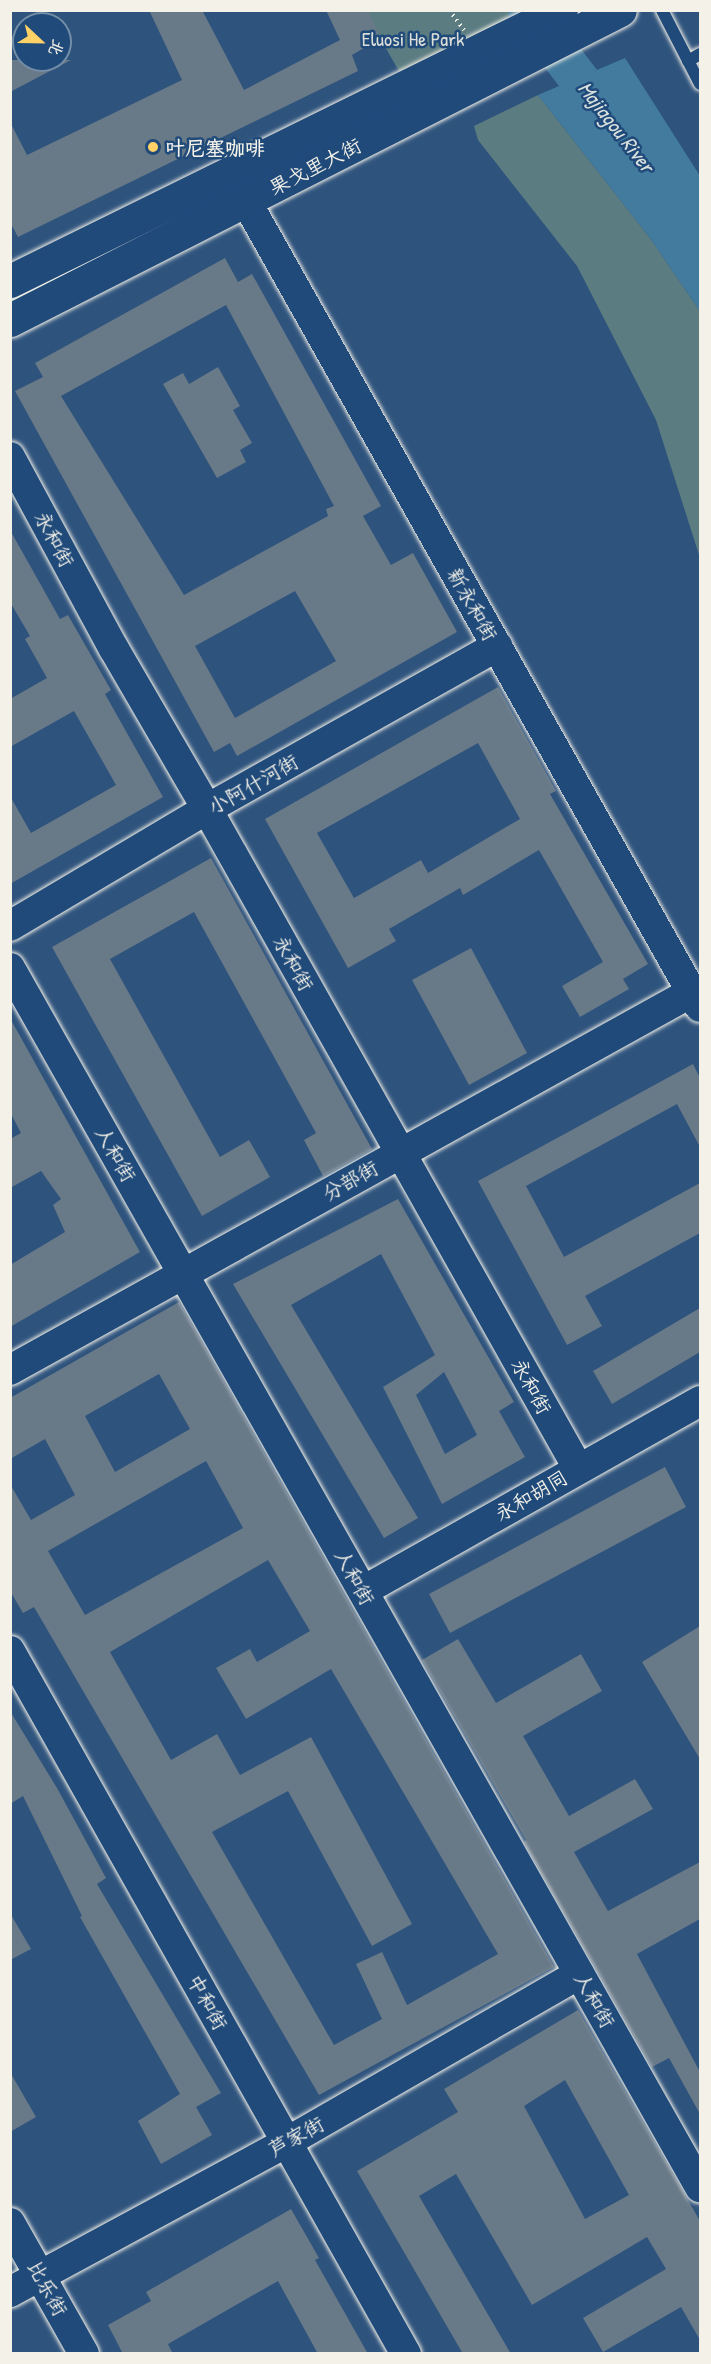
<!DOCTYPE html>
<html>
<head>
<meta charset="utf-8">
<style>
	body { margin:0 }
	#map { position:relative; width:711px; height:2364px; overflow:hidden; background:#2e537d; font-family:"Patrick Hand","LXGW WenKai TC",sans-serif }
	div>[style] { position:absolute }
	[style*='--x'] { left:calc(var(--x)*1px); top:calc(var(--y)*1px); width:calc(var(--w)*1px); rotate:calc(var(--a)*1deg) }
	.green>* { inset:0; background:#5b7c81 }
	.water>* { inset:0; background:#437b9e }
	.river>* { height:40px; margin:-20px; padding:0 20px; transform-origin:20px; border-radius:20px; background:#437b9e }
	.building>* { inset:0; background:#687988 }
	.path>* { height:4px; margin-top:-2px; transform-origin:0; background:repeating-linear-gradient(90deg,#f4f1e8 0 1.5px,transparent 0 6px) }
	.roads { filter:drop-shadow(0 0 2px #f4f1e8) drop-shadow(0 0 2px #f4f1e8) }
	.service>* { height:12px; margin:-6px; padding:0 6px; transform-origin:6px; border-radius:6px; background:#1f4a7a }
	.tertiary>* { height:30px; margin:-15px; padding:0 15px; transform-origin:15px; border-radius:15px; background:#1f4a7a }
	.secondary>* { height:33px; margin:-16.5px; padding:0 16.5px; transform-origin:16.5px; border-radius:16.5px; background:#1f4a7a }
	.dots>* { width:16px; height:16px; translate:-50% -50%; box-sizing:border-box; border:3px solid #1f4a7a; border-radius:50% }
	span { translate:-50% -50%; white-space:nowrap; text-align:center; line-height:1.15; -webkit-text-stroke:5px #1f4a7a; paint-order:stroke }
	.park-label { font-size:20px; color:#dddfd9 }
	.poi-label { font-size:20px; color:#f4f1e8; font-weight:700 }
	.left { translate:0 -50%; text-align:left }
	.street-label { font-size:20px; color:#f4f1e8 }
	.water-label { font-size:21px; color:#d9dfdd; font-style:italic }
	.frame { position:absolute; inset:0; border:12px solid #f4f1e8; pointer-events:none }
	.north { position:absolute; left:12px; top:12px; width:60px; height:60px; box-sizing:border-box; background:#1f4a7a; border:2px solid #748da6; border-radius:50%; rotate:112deg; font-size:16px; font-weight:700; line-height:24px; text-align:center; color:#f4f1e8 }
	.north::after { content:''; display:block; margin:auto; width:21px; height:27px; background:#ffd166; clip-path:polygon(50% 0,100% 100%,50% 72%,0 100%) }
</style>
</head>
<body>
<div id="map">
	<div class="green">
		<div style="clip-path:polygon(365px 11px,524px 11px,401px 75px)"></div>
		<div style="clip-path:polygon(538px 95px,650px 238px,700px 311px,700px 558px,656px 420px,577px 266px,478px 140px,474px 126px)"></div>
	</div>
	<div class="water">
		<div style="clip-path:polygon(625px 58px,700px 176px,700px 311px,650px 238px,538px 95px)"></div>
	</div>
	<div class="river">
		<div style="--x:528;--y:13;--w:138;--a:52.4"></div>
	</div>
	<div class="building">
		<div style="clip-path:polygon(149px 10px,202px 10px,244px 90px,340px 40px,326px 10px,368px 10px,381px 38px,352px 55px,358px 71px,18px 237px,10px 222px,10px 122px,27px 155px,182px 80px)"></div>
		<div style="clip-path:polygon(10px 60px,71px 60px,10px 92px)"></div>
		<div style="clip-path:polygon(evenodd,225px 258px,238px 282px,252px 274px,381px 506px,363px 516px,391px 565px,413px 553px,457px 632px,237px 756px,230px 743px,214px 752px,15px 391px,43px 377px,35px 363px,225px 258px,226px 305px,334px 506px,326px 509px,328px 516px,184px 595px,61px 396px,226px 305px,225px 258px,295px 591px,336px 661px,235px 718px,195px 646px,295px 591px)"></div>
		<div style="clip-path:polygon(218px 367px,240px 406px,233px 410px,252px 443px,240px 450px,246px 462px,217px 478px,163px 384px,183px 373px,189px 384px)"></div>
		<div style="clip-path:polygon(10px 530px,60px 619px,68px 615px,111px 690px,105px 694px,163px 797px,10px 884px,10px 796px,31px 833px,116px 785px,74px 711px,10px 747px,10px 699px,47px 678px,25px 639px,30px 636px,10px 602px)"></div>
		<div style="clip-path:polygon(evenodd,498px 687px,556px 791px,550px 794px,648px 964px,623px 979px,629px 989px,580px 1017px,562px 986px,603px 962px,539px 850px,463px 895px,460px 888px,389px 929px,396px 941px,348px 968px,265px 819px,498px 687px,478px 743px,520px 819px,428px 873px,421px 860px,354px 898px,317px 833px,478px 743px)"></div>
		<div style="clip-path:polygon(211px 858px,372px 1149px,323px 1176px,304px 1140px,316px 1133px,194px 912px,110px 959px,220px 1157px,249px 1140px,270px 1177px,202px 1216px,52px 947px)"></div>
		<div style="clip-path:polygon(471px 948px,527px 1053px,469px 1085px,412px 980px)"></div>
		<div style="clip-path:polygon(10px 1018px,140px 1252px,10px 1327px,10px 1265px,65px 1232px,53px 1205px,61px 1199px,41px 1171px,10px 1188px,10px 1139px,21px 1133px,10px 1112px)"></div>
		<div style="clip-path:polygon(693px 1064px,700px 1078px,700px 1147px,677px 1104px,526px 1186px,564px 1257px,700px 1183px,700px 1233px,585px 1296px,602px 1326px,567px 1345px,478px 1181px)"></div>
		<div style="clip-path:polygon(evenodd,398px 1199px,514px 1402px,499px 1411px,525px 1457px,442px 1504px,383px 1387px,435px 1355px,381px 1254px,291px 1305px,418px 1518px,384px 1538px,233px 1284px,398px 1199px,444px 1372px,477px 1435px,445px 1454px,416px 1395px,444px 1372px)"></div>
		<div style="clip-path:polygon(evenodd,179px 1302px,554px 1967px,319px 2095px,34px 1607px,23px 1613px,10px 1591px,10px 1484px,31px 1520px,75px 1495px,45px 1439px,10px 1459px,10px 1398px,179px 1302px,159px 1374px,190px 1429px,115px 1472px,85px 1416px,159px 1374px,179px 1302px,206px 1461px,243px 1528px,85px 1615px,48px 1551px,206px 1461px,179px 1302px,268px 1560px,310px 1631px,257px 1662px,250px 1649px,216px 1668px,246px 1719px,331px 1669px,498px 1954px,407px 2005px,382px 1952px,356px 1964px,382px 2019px,334px 2045px,212px 1832px,288px 1791px,372px 1946px,412px 1924px,311px 1737px,240px 1775px,217px 1734px,171px 1760px,110px 1652px,268px 1560px)"></div>
		<div style="clip-path:polygon(700px 1308px,700px 1352px,612px 1404px,593px 1371px)"></div>
		<div style="clip-path:polygon(665px 1467px,686px 1507px,450px 1633px,429px 1594px)"></div>
		<div style="clip-path:polygon(700px 1626px,700px 1759px,642px 1662px)"></div>
		<div style="clip-path:polygon(458px 1639px,496px 1703px,581px 1654px,602px 1691px,523px 1736px,569px 1816px,635px 1779px,653px 1809px,574px 1852px,608px 1911px,700px 1862px,700px 1919px,637px 1954px,700px 2072px,700px 2114px,669px 2058px,652px 2067px,524px 1842px,526px 1840px,422px 1660px)"></div>
		<div style="clip-path:polygon(10px 1711px,57px 1788px,106px 1878px,97px 1884px,221px 2093px,196px 2107px,212px 2135px,161px 2164px,138px 2121px,180px 2094px,80px 1917px,82px 1916px,23px 1796px,10px 1804px)"></div>
		<div style="clip-path:polygon(10px 1913px,31px 1949px,10px 1960px)"></div>
		<div style="clip-path:polygon(evenodd,578px 2010px,700px 2221px,700px 2340px,681px 2307px,603px 2352px,583px 2318px,666px 2269px,647px 2237px,532px 2305px,456px 2174px,419px 2196px,511px 2354px,463px 2354px,357px 2171px,458px 2112px,444px 2089px,578px 2010px,565px 2080px,629px 2195px,585px 2219px,524px 2106px,565px 2080px)"></div>
		<div style="clip-path:polygon(10px 2072px,36px 2117px,10px 2132px)"></div>
		<div style="clip-path:polygon(291px 2209px,319px 2258px,315px 2260px,368px 2354px,318px 2354px,278px 2281px,168px 2344px,173px 2354px,123px 2354px,108px 2325px,151px 2301px,146px 2292px)"></div>
	</div>
	<div class="path">
		<div style="--x:449;--y:10;--w:25;--a:53"></div>
	</div>
	<div class="roads">
		<div class="service">
			<div style="--x:662;--y:10;--w:83;--a:62.8"></div>
			<div style="--x:688;--y:61;--w:14;--a:-30"></div>
		</div>
		<div class="tertiary">
			<div style="--x:246;--y:201;--w:925;--a:60.61"></div>
			<div style="--x:10;--y:457;--w:218;--a:61.6"></div>
			<div style="--x:114;--y:649;--w:185;--a:59.8"></div>
			<div style="--x:207;--y:809;--w:756;--a:60.62"></div>
			<div style="--x:10;--y:926;--w:229;--a:-30.7"></div>
			<div style="--x:207;--y:809;--w:333;--a:-29.3"></div>
			<div style="--x:10;--y:968;--w:1401;--a:60.49"></div>
			<div style="--x:10;--y:1370;--w:780;--a:-29"></div>
			<div style="--x:363;--y:1591;--w:387;--a:-29.4"></div>
			<div style="--x:10;--y:1651;--w:807;--a:60.61"></div>
			<div style="--x:10;--y:2223;--w:150;--a:60.5"></div>
			<div style="--x:10;--y:2292;--w:315;--a:-28.4"></div>
			<div style="--x:287;--y:2142;--w:337;--a:-29.9"></div>
		</div>
		<div class="secondary">
			<div style="--x:10;--y:281;--w:614;--a:-26.19"></div>
			<div style="--x:10;--y:320;--w:684;--a:-26.94"></div>
		</div>
	</div>
	<div class="dots">
		<div style="left:153px;top:147px;background:#ffd166"></div>
	</div>
	<div class="park-label">
		<span style="left:413px;top:38px">Eluosi He Park</span>
	</div>
	<div class="poi-label">
		<span class="left" style="left:165px;top:147px">叶尼塞咖啡</span>
	</div>
	<div class="street-label">
		<span style="left:315px;top:166px;rotate:-27deg">果戈里大街</span>
		<span style="left:55px;top:539px;rotate:62deg">永和街</span>
		<span style="left:473px;top:604px;rotate:61deg">新永和街</span>
		<span style="left:253px;top:784px;rotate:-30deg">小阿什河街</span>
		<span style="left:294px;top:963px;rotate:61deg">永和街</span>
		<span style="left:116px;top:1154px;rotate:60deg">人和街</span>
		<span style="left:350px;top:1180px;rotate:-29deg">分部街</span>
		<span style="left:532px;top:1386px;rotate:61deg">永和街</span>
		<span style="left:531px;top:1495px;rotate:-30deg">永和胡同</span>
		<span style="left:355px;top:1577px;rotate:61deg">人和街</span>
		<span style="left:595px;top:2000px;rotate:60deg">人和街</span>
		<span style="left:208px;top:2002px;rotate:61deg">中和街</span>
		<span style="left:296px;top:2136px;rotate:-29deg">芦家街</span>
		<span style="left:48px;top:2288px;rotate:61deg">比乐街</span>
	</div>
	<div class="water-label">
		<span style="left:616px;top:127px;rotate:52deg">Majiagou River</span>
	</div>
	<div class="frame"></div>
	<div class="north">北</div>
</div>
</body>
</html>
